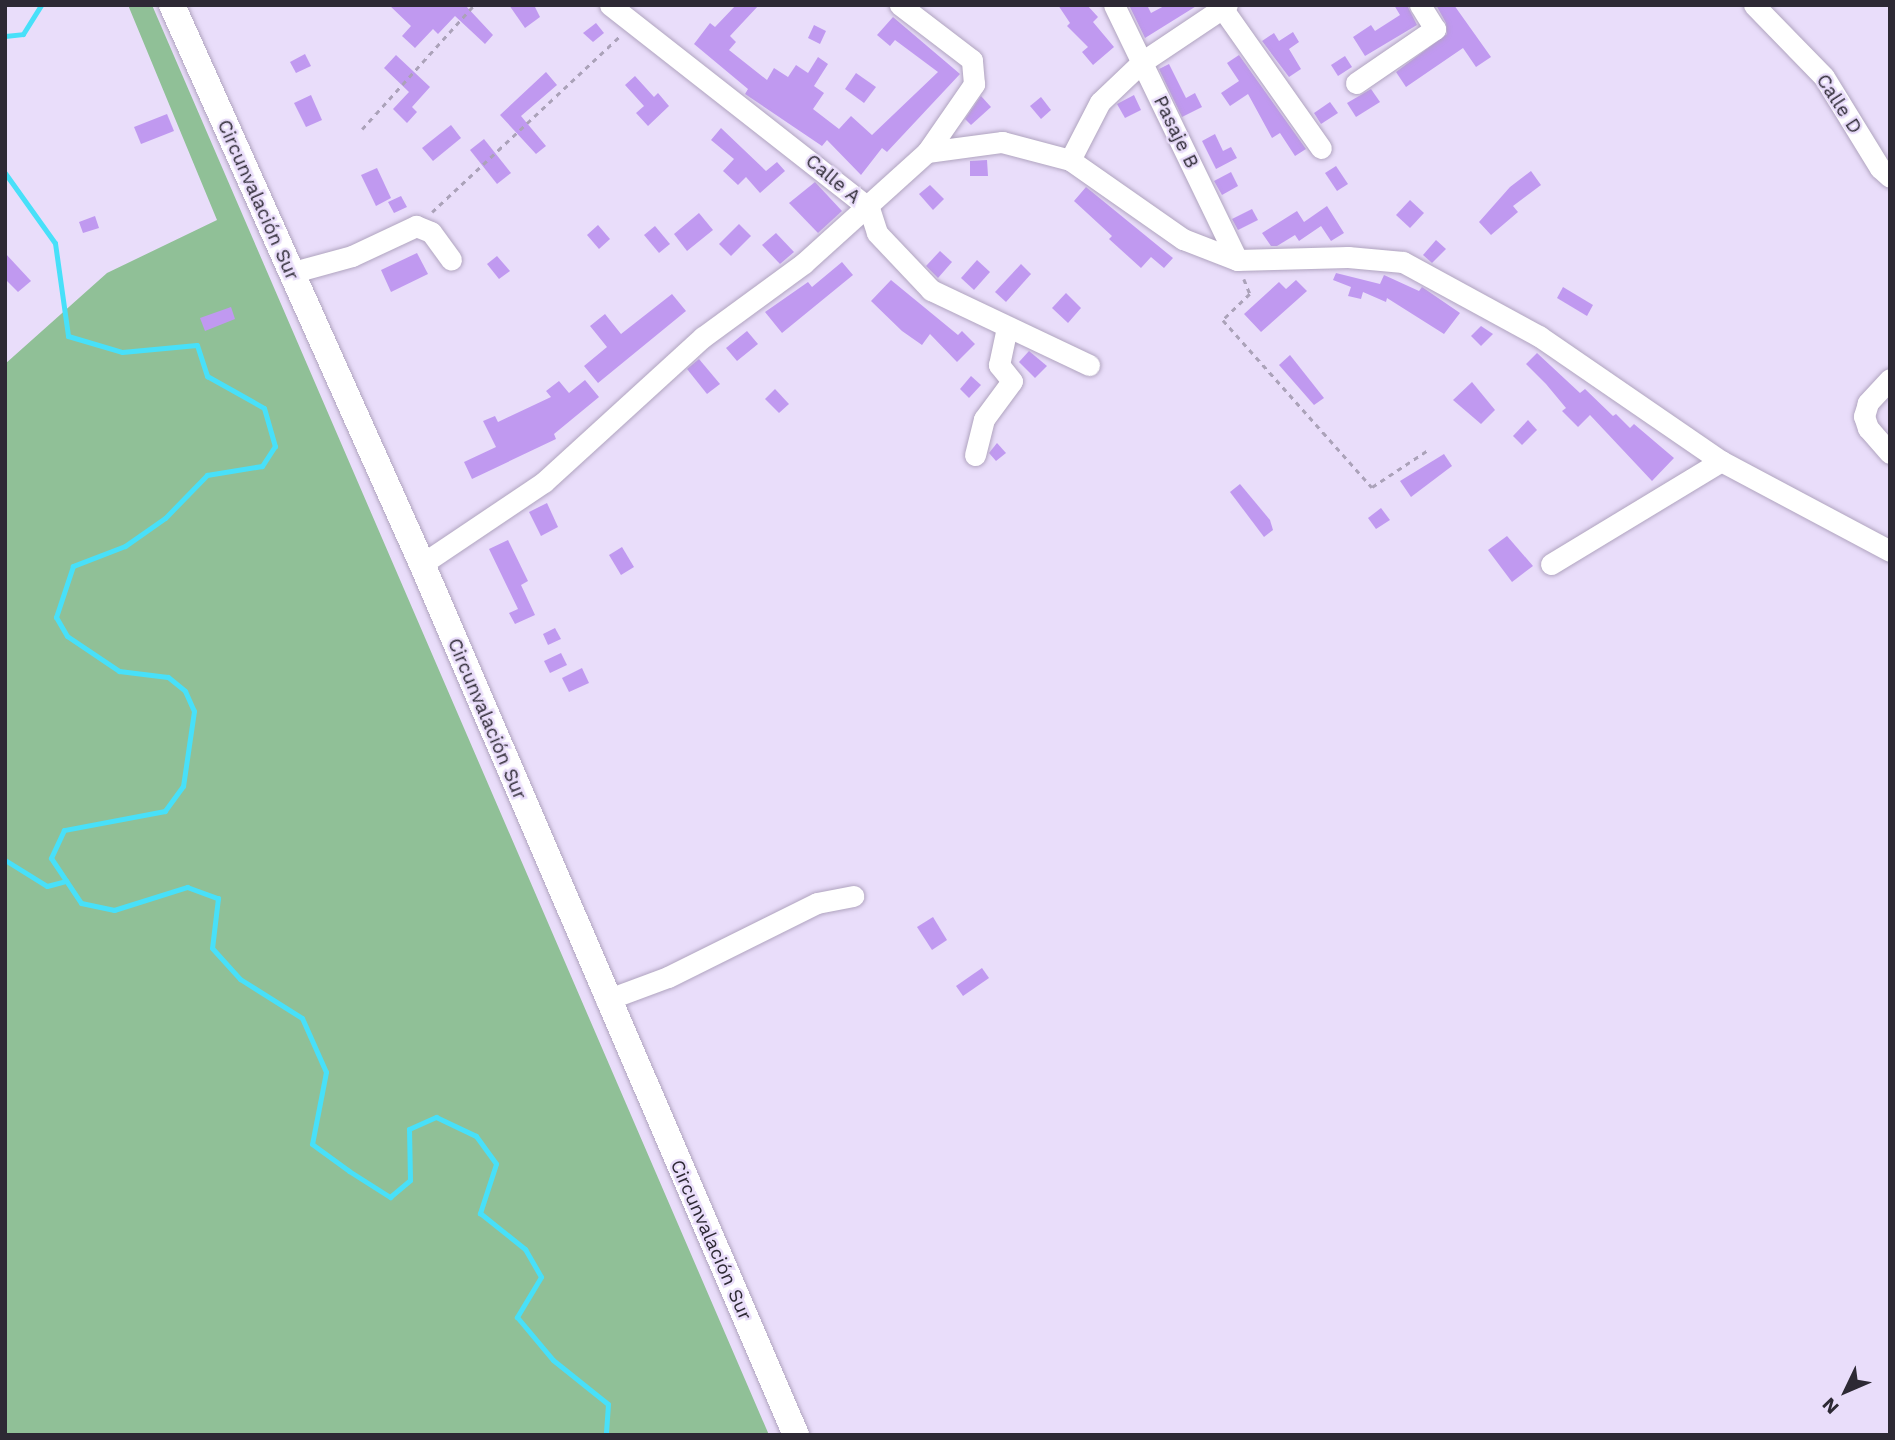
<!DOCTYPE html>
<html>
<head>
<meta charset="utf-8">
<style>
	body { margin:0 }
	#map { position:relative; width:1895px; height:1440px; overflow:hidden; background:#e9ddfa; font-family:"Work Sans",sans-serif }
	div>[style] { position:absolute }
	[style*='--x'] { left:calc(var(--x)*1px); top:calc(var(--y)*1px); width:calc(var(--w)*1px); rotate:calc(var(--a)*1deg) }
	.green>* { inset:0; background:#90c097 }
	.stream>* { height:5px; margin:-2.5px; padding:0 2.5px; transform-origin:2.5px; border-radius:2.5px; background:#48e0f9 }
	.building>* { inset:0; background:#c099f0 }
	.path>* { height:2.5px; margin-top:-1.25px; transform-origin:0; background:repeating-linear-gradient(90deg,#aba2b9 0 5px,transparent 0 10px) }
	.roads { filter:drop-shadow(0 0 2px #b0a4bf) drop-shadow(0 0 2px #b0a4bf) }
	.minor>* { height:21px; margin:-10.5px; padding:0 10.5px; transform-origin:10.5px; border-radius:10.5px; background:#fff }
	.major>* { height:26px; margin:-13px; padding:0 13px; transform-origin:13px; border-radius:13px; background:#fff }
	span { translate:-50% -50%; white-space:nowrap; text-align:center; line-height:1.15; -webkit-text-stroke:5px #e9ddfa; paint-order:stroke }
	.street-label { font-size:19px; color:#2d2934 }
	.frame { position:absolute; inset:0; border:7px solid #2d2934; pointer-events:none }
	.north { position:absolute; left:1811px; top:1356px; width:70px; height:70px; -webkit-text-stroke:5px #e9ddfa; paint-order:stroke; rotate:226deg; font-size:19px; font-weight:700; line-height:28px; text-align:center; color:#2d2934 }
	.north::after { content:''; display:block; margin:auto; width:24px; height:32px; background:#2d2934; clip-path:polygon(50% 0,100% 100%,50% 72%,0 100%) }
</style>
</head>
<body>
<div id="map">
	<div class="green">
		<div style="clip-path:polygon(128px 5px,152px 5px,769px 1435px,5px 1435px,5px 364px,107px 273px,217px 220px)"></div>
	</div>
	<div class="stream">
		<div style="--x:5;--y:36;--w:18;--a:-6"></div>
		<div style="--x:23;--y:34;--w:34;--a:-58"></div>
		<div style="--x:5;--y:173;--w:86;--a:54.5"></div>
		<div style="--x:55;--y:243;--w:94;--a:82"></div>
		<div style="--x:68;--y:336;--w:56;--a:16.5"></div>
		<div style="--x:122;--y:352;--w:75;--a:-5.3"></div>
		<div style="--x:197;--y:345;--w:33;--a:72"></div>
		<div style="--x:207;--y:376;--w:65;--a:29.3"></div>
		<div style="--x:264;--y:408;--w:40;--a:74"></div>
		<div style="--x:275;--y:446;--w:24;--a:123"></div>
		<div style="--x:262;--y:466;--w:56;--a:170.7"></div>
		<div style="--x:207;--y:475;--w:60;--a:134.3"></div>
		<div style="--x:165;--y:518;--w:49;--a:145"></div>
		<div style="--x:125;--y:546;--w:56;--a:159"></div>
		<div style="--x:73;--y:566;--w:54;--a:108.4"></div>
		<div style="--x:56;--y:617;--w:22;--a:60"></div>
		<div style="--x:67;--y:636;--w:63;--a:33.9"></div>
		<div style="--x:119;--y:671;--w:49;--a:7"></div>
		<div style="--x:168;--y:677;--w:22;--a:39"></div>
		<div style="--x:185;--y:691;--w:22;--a:66"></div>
		<div style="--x:194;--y:711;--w:76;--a:98.3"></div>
		<div style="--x:183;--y:786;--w:31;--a:126"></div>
		<div style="--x:165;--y:811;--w:103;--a:169.3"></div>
		<div style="--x:64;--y:830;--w:31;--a:115"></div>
		<div style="--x:51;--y:858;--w:54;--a:56.3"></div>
		<div style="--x:81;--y:903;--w:34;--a:12"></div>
		<div style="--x:114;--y:910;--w:77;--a:-17.5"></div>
		<div style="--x:187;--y:887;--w:33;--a:20"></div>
		<div style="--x:218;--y:898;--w:50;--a:96.8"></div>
		<div style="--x:212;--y:948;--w:42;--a:47.9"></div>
		<div style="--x:240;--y:979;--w:73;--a:32.2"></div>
		<div style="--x:302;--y:1018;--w:59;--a:66"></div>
		<div style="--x:326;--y:1072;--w:73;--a:101"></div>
		<div style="--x:312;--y:1144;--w:46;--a:36.1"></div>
		<div style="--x:349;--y:1171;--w:49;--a:32.4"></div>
		<div style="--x:390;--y:1197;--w:26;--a:-40"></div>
		<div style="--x:410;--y:1180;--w:51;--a:-91.1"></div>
		<div style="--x:409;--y:1129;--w:30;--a:-24"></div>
		<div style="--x:436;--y:1117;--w:44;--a:25.4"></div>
		<div style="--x:476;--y:1136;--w:34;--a:54"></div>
		<div style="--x:496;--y:1164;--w:52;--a:108.1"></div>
		<div style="--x:480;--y:1213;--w:58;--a:38.7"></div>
		<div style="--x:525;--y:1249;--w:32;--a:60"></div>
		<div style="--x:541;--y:1277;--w:47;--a:121"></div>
		<div style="--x:517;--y:1317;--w:56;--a:50.1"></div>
		<div style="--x:553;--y:1360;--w:70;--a:38.7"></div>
		<div style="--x:608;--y:1404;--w:31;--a:94"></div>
		<div style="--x:5;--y:860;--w:49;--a:31.8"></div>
		<div style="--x:47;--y:886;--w:20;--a:-15"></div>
	</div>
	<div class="building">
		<div style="clip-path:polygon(389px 5px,465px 5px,493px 35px,485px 44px,455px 16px,438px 34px,433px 29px,415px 48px,402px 36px,411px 26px)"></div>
		<div style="clip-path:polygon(509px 5px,534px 5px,540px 17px,525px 28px)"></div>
		<div style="clip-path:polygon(736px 5px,759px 5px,730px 36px,736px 42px,729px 50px,767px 80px,774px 68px,788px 77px,796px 65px,808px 73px,818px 57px,828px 64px,814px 86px,824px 93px,813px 109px,839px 129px,851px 116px,872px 135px,938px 72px,895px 40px,890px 46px,877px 35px,893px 17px,960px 74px,887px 152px,882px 148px,861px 175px,827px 140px,822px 146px,745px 94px,748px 89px,694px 44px,710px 23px,715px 27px)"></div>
		<div style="clip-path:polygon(1058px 5px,1087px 5px,1098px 17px,1093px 22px,1114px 47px,1093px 65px,1082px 52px,1088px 47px,1067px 26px,1070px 23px)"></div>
		<div style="clip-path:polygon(1129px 5px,1147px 5px,1151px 13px,1166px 5px,1198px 5px,1145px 38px)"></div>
		<div style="clip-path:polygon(1394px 5px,1407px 5px,1417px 25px,1365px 56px,1353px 37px,1371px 25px,1375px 31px,1400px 15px)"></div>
		<div style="clip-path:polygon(1436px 5px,1454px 5px,1491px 57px,1476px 67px,1463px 48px,1406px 87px,1396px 72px,1447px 34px,1446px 23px)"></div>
		<div style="clip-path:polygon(596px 23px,604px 33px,593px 42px,583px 33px)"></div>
		<div style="clip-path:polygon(814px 25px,826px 31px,820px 44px,808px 38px)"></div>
		<div style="clip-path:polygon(1293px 32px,1299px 42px,1289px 49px,1301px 69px,1289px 77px,1262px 41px,1274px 33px,1279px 41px)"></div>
		<div style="clip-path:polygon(305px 54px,311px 66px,296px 73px,290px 62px)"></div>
		<div style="clip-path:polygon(396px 55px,430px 87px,412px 107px,417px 112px,407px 123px,393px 109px,409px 92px,384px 68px)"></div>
		<div style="clip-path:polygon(1239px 55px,1306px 149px,1295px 156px,1280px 133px,1272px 138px,1248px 94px,1230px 106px,1221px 93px,1239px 81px,1227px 63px)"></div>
		<div style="clip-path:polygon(1345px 56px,1352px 67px,1338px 76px,1331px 65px)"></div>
		<div style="clip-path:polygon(1169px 64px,1186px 98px,1195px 93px,1202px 107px,1182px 117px,1159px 69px)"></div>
		<div style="clip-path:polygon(546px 72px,557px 85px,521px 116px,546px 146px,536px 154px,500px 115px)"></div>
		<div style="clip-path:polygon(856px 73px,876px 87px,864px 103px,845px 89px)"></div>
		<div style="clip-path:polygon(635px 76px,654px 97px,658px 93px,669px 106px,648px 126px,636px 113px,644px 106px,625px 85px)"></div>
		<div style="clip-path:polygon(1371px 89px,1380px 102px,1356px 117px,1347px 103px)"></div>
		<div style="clip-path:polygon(311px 95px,322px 120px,306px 127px,294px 103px)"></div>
		<div style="clip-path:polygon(1134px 95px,1141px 110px,1125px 118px,1117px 104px)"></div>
		<div style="clip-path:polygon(981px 96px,991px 107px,971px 125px,965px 119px)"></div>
		<div style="clip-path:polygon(1041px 97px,1051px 110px,1041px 119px,1030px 106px)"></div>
		<div style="clip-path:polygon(1330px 102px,1338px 113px,1321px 124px,1314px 113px)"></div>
		<div style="clip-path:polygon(167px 114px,174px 131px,141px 144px,134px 127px)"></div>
		<div style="clip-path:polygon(451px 125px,461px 138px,433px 161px,422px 148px)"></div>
		<div style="clip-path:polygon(721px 128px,766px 171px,777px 162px,785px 171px,760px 193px,746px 177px,738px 185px,723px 171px,734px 159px,711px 140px)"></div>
		<div style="clip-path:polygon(1215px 134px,1223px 151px,1231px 147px,1237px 158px,1216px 169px,1202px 141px)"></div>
		<div style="clip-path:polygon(484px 139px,511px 173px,497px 184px,470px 150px)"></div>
		<div style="clip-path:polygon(987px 160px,988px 176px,970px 176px,970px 161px)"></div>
		<div style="clip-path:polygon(1336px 166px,1348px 184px,1337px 191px,1325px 173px)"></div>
		<div style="clip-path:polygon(377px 168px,391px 198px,376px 206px,361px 175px)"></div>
		<div style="clip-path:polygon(1531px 171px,1541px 185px,1513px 206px,1518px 212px,1491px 235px,1479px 222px,1510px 187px)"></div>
		<div style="clip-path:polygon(1231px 172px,1238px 186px,1222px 195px,1214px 181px)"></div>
		<div style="clip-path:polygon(815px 182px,842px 211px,818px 233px,789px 203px)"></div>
		<div style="clip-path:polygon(930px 185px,944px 199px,933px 210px,919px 194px)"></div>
		<div style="clip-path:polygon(1086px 187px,1173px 258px,1164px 268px,1151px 257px,1141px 268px,1109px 239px,1112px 236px,1074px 201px)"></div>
		<div style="clip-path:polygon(401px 196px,407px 207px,394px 213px,388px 202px)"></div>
		<div style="clip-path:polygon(1410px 200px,1424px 213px,1410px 228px,1396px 215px)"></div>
		<div style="clip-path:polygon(1327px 206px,1344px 233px,1331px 241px,1321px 226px,1299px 241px,1295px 235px,1277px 246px,1271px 246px,1262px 233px,1297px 211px,1304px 222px)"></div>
		<div style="clip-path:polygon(1252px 209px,1258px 220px,1238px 230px,1232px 219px)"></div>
		<div style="clip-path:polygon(699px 213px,713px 230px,687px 251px,674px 234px)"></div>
		<div style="clip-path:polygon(95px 216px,99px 228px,83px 233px,79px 222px)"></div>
		<div style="clip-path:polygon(739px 224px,751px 236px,731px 256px,719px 244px)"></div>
		<div style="clip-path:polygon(598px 225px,610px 239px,599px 249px,587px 235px)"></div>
		<div style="clip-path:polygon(655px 226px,670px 244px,659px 253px,644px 235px)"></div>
		<div style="clip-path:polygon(776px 233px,794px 252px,780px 264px,762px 245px)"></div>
		<div style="clip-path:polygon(1436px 240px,1446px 249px,1432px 263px,1423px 255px)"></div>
		<div style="clip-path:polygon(940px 251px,952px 262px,938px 278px,926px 266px)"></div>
		<div style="clip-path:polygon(5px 253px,31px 281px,18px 292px,5px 279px)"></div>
		<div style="clip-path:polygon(417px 253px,428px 274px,391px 292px,381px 270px)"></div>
		<div style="clip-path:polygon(497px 256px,510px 271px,499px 279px,487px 264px)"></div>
		<div style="clip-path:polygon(977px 260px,990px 272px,974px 290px,961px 278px)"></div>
		<div style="clip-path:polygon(842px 262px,853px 275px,782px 333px,765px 312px,808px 282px,812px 287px)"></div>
		<div style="clip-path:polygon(1021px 264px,1031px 274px,1006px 302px,995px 292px)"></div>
		<div style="clip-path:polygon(1336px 273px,1380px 284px,1384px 275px,1419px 291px,1422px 287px,1460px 313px,1444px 334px,1387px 298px,1386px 302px,1363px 292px,1361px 299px,1348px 296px,1351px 287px,1333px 280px)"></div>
		<div style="clip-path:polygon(891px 280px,958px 335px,962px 331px,975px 344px,957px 362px,930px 334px,922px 345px,902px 331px,871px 301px)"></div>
		<div style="clip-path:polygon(1296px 280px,1307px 291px,1261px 332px,1244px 314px,1279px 282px,1286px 289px)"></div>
		<div style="clip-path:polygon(1563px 287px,1593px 305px,1587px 316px,1557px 298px)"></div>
		<div style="clip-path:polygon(1066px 293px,1081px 308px,1068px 323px,1052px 308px)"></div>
		<div style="clip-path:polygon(672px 294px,686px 311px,598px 383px,584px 366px,607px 347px,590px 326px,605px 314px,621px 334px)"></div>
		<div style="clip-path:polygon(231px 307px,235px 319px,205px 331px,200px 318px)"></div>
		<div style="clip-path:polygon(1481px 326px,1493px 334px,1481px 346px,1471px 336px)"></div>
		<div style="clip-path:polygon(747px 331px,758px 344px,737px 361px,726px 348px)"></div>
		<div style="clip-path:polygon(1029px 351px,1047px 366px,1035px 378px,1019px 362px)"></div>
		<div style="clip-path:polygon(1537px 353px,1580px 393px,1585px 389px,1613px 416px,1616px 414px,1630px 428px,1634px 424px,1674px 458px,1652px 481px,1590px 415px,1578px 427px,1562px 411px,1566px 408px,1546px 384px,1526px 364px)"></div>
		<div style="clip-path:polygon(1290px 355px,1324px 398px,1314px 405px,1279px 365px)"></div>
		<div style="clip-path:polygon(699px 359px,720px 384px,707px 394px,687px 369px)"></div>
		<div style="clip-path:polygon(971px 376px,981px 385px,969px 398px,960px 389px)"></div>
		<div style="clip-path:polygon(585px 380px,599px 397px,554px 434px,556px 439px,472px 479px,464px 462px,496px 447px,483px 421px,495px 416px,498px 422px,551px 397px,546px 391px,559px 381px,569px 393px)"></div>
		<div style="clip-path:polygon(1472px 382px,1495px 410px,1481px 424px,1453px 400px)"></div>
		<div style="clip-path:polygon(775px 389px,789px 404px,779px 413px,765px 399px)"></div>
		<div style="clip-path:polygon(1528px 420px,1537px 430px,1522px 445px,1513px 436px)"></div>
		<div style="clip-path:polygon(997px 443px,1006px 453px,996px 461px,989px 453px)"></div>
		<div style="clip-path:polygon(1444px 454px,1452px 466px,1411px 497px,1400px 481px)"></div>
		<div style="clip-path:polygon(1240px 484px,1270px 520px,1273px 530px,1264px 537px,1230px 492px)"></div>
		<div style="clip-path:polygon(547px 503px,558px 527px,541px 536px,529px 512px)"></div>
		<div style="clip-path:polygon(1381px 508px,1390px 520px,1376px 529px,1368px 518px)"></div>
		<div style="clip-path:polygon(1507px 536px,1533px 566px,1512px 582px,1488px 550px)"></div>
		<div style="clip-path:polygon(508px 540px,528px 581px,521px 585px,535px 615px,515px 624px,509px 613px,518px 609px,489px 549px)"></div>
		<div style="clip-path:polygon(622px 547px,634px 567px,621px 575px,609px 555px)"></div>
		<div style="clip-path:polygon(555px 628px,561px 639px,548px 645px,543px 634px)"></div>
		<div style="clip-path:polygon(561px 653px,567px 665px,550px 673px,544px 661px)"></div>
		<div style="clip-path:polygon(582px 668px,589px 683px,569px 692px,562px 678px)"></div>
		<div style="clip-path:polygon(933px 917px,947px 940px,932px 950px,917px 927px)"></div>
		<div style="clip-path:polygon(982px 968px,989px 978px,963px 996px,956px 986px)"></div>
	</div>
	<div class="path">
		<div style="--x:362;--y:129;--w:167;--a:-47.9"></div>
		<div style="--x:432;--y:212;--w:259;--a:-43.1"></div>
		<div style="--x:1244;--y:279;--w:16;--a:68"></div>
		<div style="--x:1250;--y:294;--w:37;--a:136"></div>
		<div style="--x:1223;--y:320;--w:224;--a:48.3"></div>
		<div style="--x:1372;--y:487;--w:67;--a:-33.5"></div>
	</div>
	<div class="roads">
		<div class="minor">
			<div style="--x:610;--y:5;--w:329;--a:38.1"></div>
			<div style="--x:869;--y:208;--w:26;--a:72"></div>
			<div style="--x:877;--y:233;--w:79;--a:46.5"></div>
			<div style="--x:931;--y:290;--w:175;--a:25.4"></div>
			<div style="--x:1114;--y:5;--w:283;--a:64.2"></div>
			<div style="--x:1220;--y:5;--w:175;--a:54.8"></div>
			<div style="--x:1754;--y:5;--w:100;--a:45.8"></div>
			<div style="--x:1824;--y:77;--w:107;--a:58.4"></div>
			<div style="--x:1880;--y:168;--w:13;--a:42"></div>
			<div style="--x:1356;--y:83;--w:96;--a:-34.4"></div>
			<div style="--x:1435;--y:29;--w:28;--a:-122"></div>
			<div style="--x:927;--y:152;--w:76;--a:-7.6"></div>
			<div style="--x:1002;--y:142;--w:70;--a:14.8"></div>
			<div style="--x:1070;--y:160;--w:138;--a:35"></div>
			<div style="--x:1183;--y:239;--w:58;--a:21.3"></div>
			<div style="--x:1237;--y:260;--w:111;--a:-1.5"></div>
			<div style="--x:1348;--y:257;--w:55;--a:5.2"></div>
			<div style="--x:1403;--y:262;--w:155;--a:28.6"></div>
			<div style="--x:1539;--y:336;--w:221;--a:34.5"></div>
			<div style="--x:1721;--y:461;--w:191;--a:28"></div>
			<div style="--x:1070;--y:160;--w:65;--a:-62.7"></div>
			<div style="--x:1100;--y:102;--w:58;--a:-43.6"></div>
			<div style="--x:1142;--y:62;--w:102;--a:-33.8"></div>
			<div style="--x:290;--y:273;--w:64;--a:-15.3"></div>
			<div style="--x:352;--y:256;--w:71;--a:-25.1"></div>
			<div style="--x:416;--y:226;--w:16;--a:22"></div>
			<div style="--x:431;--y:232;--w:34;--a:54"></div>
			<div style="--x:1890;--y:379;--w:33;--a:133"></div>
			<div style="--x:1868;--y:403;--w:14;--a:107"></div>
			<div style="--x:1864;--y:416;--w:13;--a:72"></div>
			<div style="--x:1868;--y:428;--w:33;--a:49"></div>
			<div style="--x:975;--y:455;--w:37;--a:-76"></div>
			<div style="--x:984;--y:419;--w:47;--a:-53.6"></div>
			<div style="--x:1012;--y:381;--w:21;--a:-129"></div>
			<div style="--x:999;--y:365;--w:39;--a:-78"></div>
			<div style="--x:422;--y:564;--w:147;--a:-33.9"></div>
			<div style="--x:544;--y:482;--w:215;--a:-42.4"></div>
			<div style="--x:703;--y:337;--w:125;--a:-36.2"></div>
			<div style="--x:804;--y:263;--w:166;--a:-42.1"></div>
			<div style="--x:927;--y:152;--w:83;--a:-55.3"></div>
			<div style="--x:974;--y:84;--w:24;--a:-95"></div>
			<div style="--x:972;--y:60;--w:91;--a:-142.6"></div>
			<div style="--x:1551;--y:564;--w:199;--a:-31.2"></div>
			<div style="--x:606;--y:1000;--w:66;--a:-20.4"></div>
			<div style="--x:668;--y:977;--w:166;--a:-26.4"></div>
			<div style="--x:817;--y:903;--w:37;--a:-11"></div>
		</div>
		<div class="major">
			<div style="--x:172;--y:5;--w:612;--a:65.9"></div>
			<div style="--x:422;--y:564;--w:948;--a:66.76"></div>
		</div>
	</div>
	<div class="street-label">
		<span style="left:1839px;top:104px;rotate:57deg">Calle D</span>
		<span style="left:1176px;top:132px;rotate:64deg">Pasaje B</span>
		<span style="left:833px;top:179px;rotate:40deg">Calle A</span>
		<span style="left:258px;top:200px;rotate:66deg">Circunvalación Sur</span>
		<span style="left:487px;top:719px;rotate:67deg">Circunvalación Sur</span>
		<span style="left:711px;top:1240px;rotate:66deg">Circunvalación Sur</span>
	</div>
	<div class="frame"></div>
	<div class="north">N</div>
</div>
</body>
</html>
